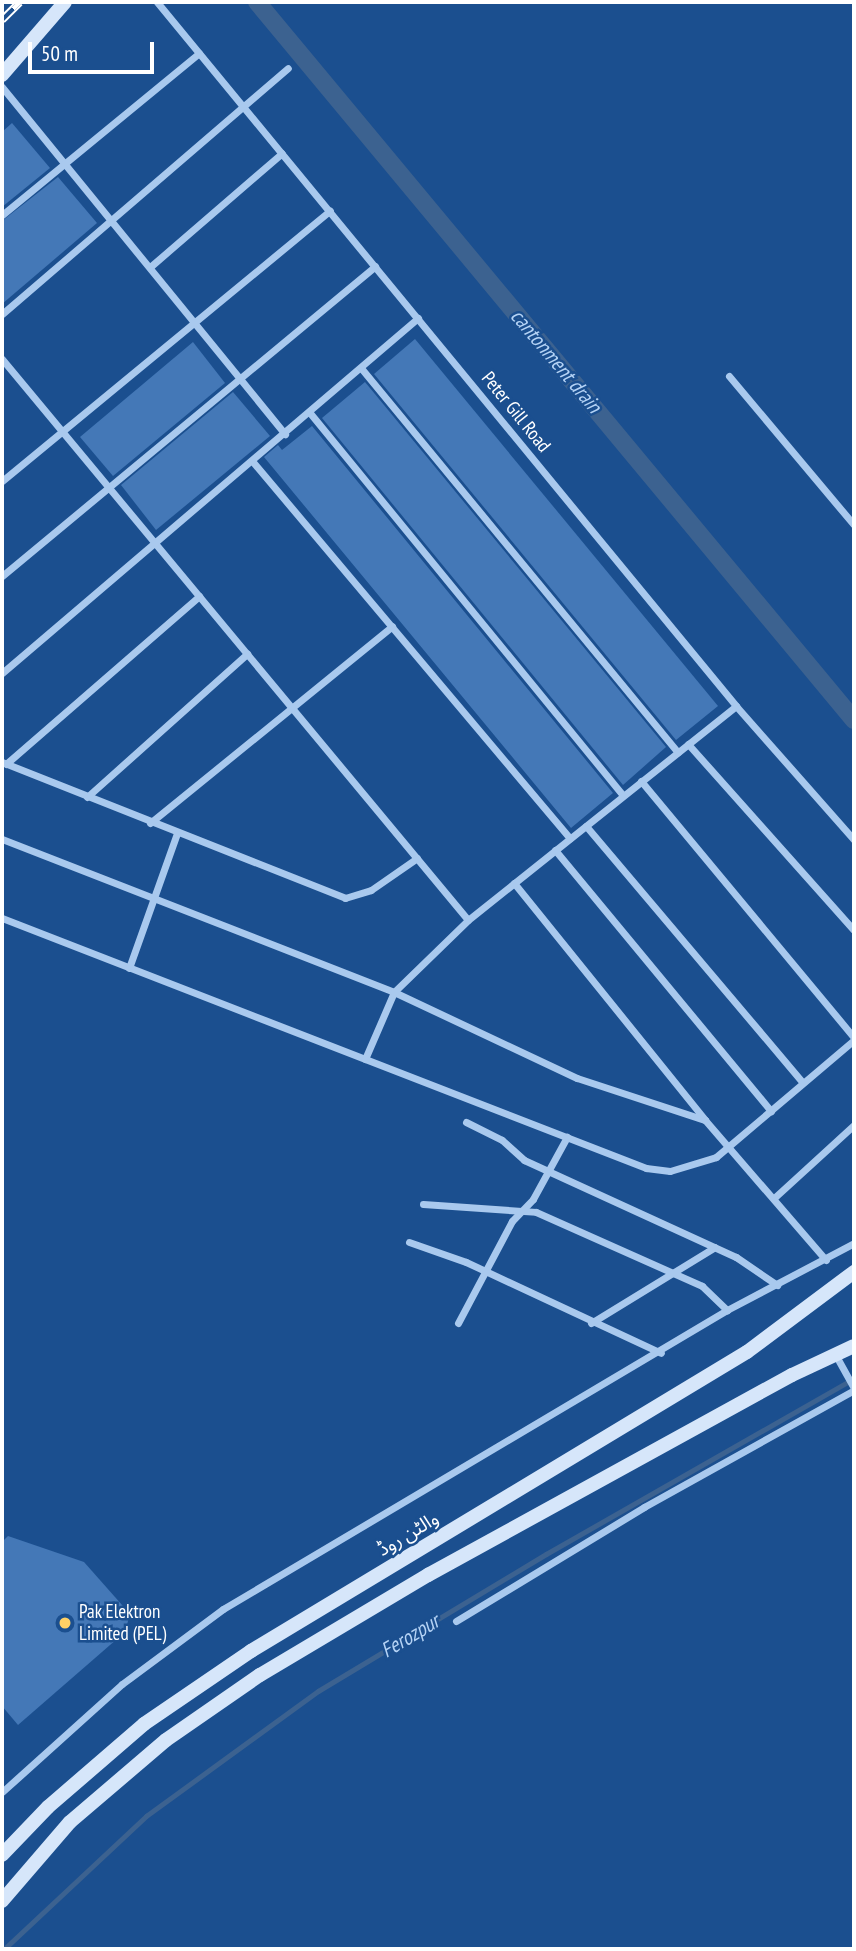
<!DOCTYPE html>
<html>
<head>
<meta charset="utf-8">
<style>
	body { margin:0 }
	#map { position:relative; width:856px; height:1951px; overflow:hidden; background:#1b4f8f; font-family:"PT Sans Narrow","Noto Sans Arabic",sans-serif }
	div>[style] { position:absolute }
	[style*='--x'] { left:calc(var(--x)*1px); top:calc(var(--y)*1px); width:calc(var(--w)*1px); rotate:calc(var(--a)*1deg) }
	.stream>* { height:5px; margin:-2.5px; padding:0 2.5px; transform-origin:2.5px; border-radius:2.5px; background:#3c6290 }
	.canal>* { height:18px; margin:-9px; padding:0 9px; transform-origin:9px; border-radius:9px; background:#3c6290 }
	.building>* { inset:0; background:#4478b7 }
	.street>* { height:7px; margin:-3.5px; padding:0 3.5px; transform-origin:3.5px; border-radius:3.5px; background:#a9c9ee }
	.secondary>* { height:14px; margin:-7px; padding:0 7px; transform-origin:7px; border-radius:7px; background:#d6e6fa }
	.rail>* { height:8px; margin-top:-4px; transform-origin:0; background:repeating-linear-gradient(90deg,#1b4f8f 0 16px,#fff 0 32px); box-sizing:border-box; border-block:2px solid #fff }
	.dots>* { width:19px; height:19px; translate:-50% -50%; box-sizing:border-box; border:4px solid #1b4f8f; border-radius:50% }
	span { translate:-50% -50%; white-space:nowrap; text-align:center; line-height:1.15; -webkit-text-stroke:5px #1b4f8f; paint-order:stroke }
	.street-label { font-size:19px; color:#fff }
	.poi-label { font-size:19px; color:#fff }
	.left { translate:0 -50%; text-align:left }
	.water-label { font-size:21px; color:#b5d3f5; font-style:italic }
	.frame { position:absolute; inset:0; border:4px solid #fff; pointer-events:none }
	.scale { position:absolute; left:28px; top:42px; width:126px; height:32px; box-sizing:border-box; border:4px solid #fff; border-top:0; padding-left:9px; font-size:21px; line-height:24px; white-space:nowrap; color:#fff; -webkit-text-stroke:5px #1b4f8f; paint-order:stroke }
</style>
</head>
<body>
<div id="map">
	<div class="stream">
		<div style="--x:4;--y:1949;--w:195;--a:-43.1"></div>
		<div style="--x:146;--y:1816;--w:213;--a:-36"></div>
		<div style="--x:318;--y:1691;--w:266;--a:-31"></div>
		<div style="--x:546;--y:1554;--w:355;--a:-29.7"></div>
	</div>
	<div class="canal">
		<div style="--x:257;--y:2;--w:934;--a:50.26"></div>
	</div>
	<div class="building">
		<div style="clip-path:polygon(12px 123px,50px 168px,2px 207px,2px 132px)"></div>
		<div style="clip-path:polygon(58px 177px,97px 223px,2px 304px,2px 221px)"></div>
		<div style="clip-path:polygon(415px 339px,718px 706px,676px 740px,374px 374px)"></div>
		<div style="clip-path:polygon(193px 342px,225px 383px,113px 476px,80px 437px)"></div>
		<div style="clip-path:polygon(365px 382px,666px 747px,623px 785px,322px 418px)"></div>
		<div style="clip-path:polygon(233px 392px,270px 436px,156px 530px,121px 485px)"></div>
		<div style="clip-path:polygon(312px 426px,613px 793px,571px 828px,264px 457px,278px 445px,282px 450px)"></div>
		<div style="clip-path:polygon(8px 1536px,84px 1562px,130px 1614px,125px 1632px,18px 1725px,2px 1706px,2px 1542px)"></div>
	</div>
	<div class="street">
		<div style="--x:157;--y:2;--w:912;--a:50.56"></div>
		<div style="--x:736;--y:706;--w:179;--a:48.6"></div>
		<div style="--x:2;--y:87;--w:448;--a:50.8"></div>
		<div style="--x:2;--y:215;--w:255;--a:-39.4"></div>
		<div style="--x:150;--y:267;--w:174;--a:-40.8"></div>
		<div style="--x:2;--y:314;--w:377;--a:-40.7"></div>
		<div style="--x:2;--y:359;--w:729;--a:50.28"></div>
		<div style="--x:361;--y:368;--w:498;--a:50.5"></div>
		<div style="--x:729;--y:376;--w:194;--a:50"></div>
		<div style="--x:310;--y:413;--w:494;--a:50.7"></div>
		<div style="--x:253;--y:462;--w:492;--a:49.9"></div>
		<div style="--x:2;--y:481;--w:425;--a:-39.5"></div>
		<div style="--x:2;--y:576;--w:485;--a:-39.7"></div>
		<div style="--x:2;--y:673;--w:547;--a:-40.48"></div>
		<div style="--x:688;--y:744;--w:249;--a:48.3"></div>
		<div style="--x:2;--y:762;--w:369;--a:21.6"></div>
		<div style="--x:345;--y:898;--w:27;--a:-17"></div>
		<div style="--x:371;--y:890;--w:56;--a:-34.8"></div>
		<div style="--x:6;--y:764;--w:256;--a:-41"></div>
		<div style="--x:641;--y:781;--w:334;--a:50.3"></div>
		<div style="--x:87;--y:797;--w:215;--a:-41.8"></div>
		<div style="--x:150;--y:823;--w:312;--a:-39.1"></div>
		<div style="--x:586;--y:826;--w:336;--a:49.8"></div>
		<div style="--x:2;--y:839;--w:421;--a:21.3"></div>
		<div style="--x:394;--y:992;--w:202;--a:25.2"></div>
		<div style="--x:577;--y:1078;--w:135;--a:18.2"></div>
		<div style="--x:555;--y:850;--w:339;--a:50.4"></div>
		<div style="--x:514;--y:883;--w:304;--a:51.1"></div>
		<div style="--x:705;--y:1120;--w:185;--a:49.2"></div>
		<div style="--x:2;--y:918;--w:691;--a:21.22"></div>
		<div style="--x:646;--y:1168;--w:24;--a:7"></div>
		<div style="--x:670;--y:1171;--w:48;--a:-16.9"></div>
		<div style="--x:716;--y:1157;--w:181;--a:-40.3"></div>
		<div style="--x:129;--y:968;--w:143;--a:-70.4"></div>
		<div style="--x:365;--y:1059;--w:73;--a:-66.6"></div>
		<div style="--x:394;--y:992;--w:103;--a:-44.2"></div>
		<div style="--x:468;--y:920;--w:343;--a:-38.6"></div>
		<div style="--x:466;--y:1122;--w:40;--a:26.6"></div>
		<div style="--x:502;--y:1140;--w:30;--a:42"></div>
		<div style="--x:524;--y:1160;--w:233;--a:24.6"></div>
		<div style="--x:736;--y:1257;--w:50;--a:34.3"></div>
		<div style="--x:774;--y:1198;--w:108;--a:-42.4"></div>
		<div style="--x:423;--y:1204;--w:113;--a:4"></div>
		<div style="--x:536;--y:1212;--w:182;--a:24"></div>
		<div style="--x:702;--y:1286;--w:35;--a:44"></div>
		<div style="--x:409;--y:1242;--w:60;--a:19.3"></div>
		<div style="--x:466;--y:1262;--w:215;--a:25"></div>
		<div style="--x:458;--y:1323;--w:115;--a:-62.1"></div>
		<div style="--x:512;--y:1221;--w:30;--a:-46"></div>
		<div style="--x:533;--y:1199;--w:71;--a:-61.3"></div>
		<div style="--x:591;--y:1323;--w:145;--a:-31.5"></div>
		<div style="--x:835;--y:1354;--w:39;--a:61"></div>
		<div style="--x:456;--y:1621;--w:220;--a:-31.2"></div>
		<div style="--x:644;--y:1507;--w:240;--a:-29.1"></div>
		<div style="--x:2;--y:1792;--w:161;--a:-42"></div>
		<div style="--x:122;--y:1684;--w:126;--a:-36.6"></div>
		<div style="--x:223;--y:1609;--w:586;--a:-30.68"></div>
		<div style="--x:727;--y:1310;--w:144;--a:-27.8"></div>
	</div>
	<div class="secondary">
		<div style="--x:2;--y:75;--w:96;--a:-49.2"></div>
		<div style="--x:2;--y:1855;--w:66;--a:-46.2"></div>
		<div style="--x:48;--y:1807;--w:127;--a:-40.8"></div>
		<div style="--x:144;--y:1724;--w:130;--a:-34.3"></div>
		<div style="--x:251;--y:1651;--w:579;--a:-31.08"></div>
		<div style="--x:747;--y:1352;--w:134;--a:-36.8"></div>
		<div style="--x:2;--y:1901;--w:104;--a:-49.3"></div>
		<div style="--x:70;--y:1822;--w:126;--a:-40.5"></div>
		<div style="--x:166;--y:1740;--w:114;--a:-34.7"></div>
		<div style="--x:260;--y:1675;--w:196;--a:-30.8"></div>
		<div style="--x:428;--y:1575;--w:415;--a:-28.8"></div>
		<div style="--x:792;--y:1375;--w:68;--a:-25.1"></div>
	</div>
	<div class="rail">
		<div style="--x:2;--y:20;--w:25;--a:-45"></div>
	</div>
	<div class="dots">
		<div style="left:65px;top:1623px;background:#ffd166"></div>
	</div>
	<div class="street-label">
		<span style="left:516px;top:412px;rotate:51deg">Peter Gill Road</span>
		<span style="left:408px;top:1534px;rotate:-31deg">والٹن روڈ</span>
	</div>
	<div class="poi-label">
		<span class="left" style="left:79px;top:1623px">Pak Elektron<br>Limited (PEL)</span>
	</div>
	<div class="water-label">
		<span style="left:556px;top:361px;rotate:50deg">cantonment drain</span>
		<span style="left:410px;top:1636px;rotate:-31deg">Ferozpur</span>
	</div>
	<div class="frame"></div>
	<div class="scale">50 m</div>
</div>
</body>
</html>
